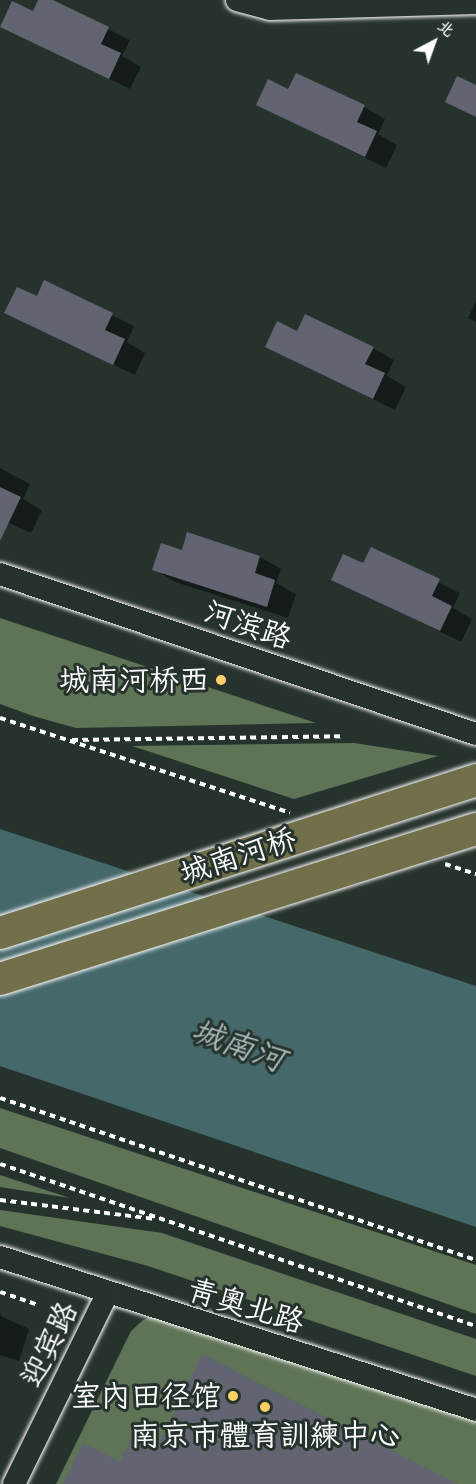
<!DOCTYPE html>
<html>
<head>
<meta charset="utf-8">
<style>
	body { margin:0 }
	#map { position:relative; width:476px; height:1484px; overflow:hidden; background:#26332d; font-family:Caveat,"LXGW WenKai TC",sans-serif }
	div>[style] { position:absolute }
	[style*='--x'] { left:calc(var(--x)*1px); top:calc(var(--y)*1px); width:calc(var(--w)*1px); rotate:calc(var(--a)*1deg) }
	.green>* { inset:0; background:#5f7356 }
	.water>* { inset:0; background:#45686b }
	.shadow>* { inset:0; background:#0007 }
	.building>* { inset:0; background:#626472 }
	.path>* { height:4px; margin-top:-2px; transform-origin:0; background:repeating-linear-gradient(90deg,#fff 0 6px,transparent 0 10.5px) }
	.roads { filter:drop-shadow(0 0 2px #fff) drop-shadow(0 0 2px #fff) }
	.minor>* { height:22px; margin:-11px; padding:0 11px; transform-origin:11px; border-radius:11px; background:#26332d }
	.bridges { filter:drop-shadow(0 0 2px #fff) drop-shadow(0 0 2px #fff) }
	.highway-bridge>* { height:32px; margin:-16px; padding:0 16px; transform-origin:16px; border-radius:16px; background:#71704a }
	.dots>* { width:16px; height:16px; translate:-50% -50%; box-sizing:border-box; border:3px solid #26332d; border-radius:50% }
	span { translate:-50% -50%; white-space:nowrap; text-align:center; line-height:1.15; -webkit-text-stroke:6px #26332d; paint-order:stroke }
	.street-label { font-size:30px; color:#fff }
	.poi-label { font-size:30px; color:#fff }
	.right { translate:-100% -50%; text-align:right }
	.water-label { font-size:32px; color:#abbbbc; font-style:italic }
	.north { position:absolute; left:404px; top:12px; width:60px; height:60px; -webkit-text-stroke:4px #26332d; paint-order:stroke; rotate:41deg; font-size:16px; font-weight:700; line-height:24px; text-align:center; color:#fff }
	.north::after { content:''; display:block; margin:auto; width:21px; height:27px; background:#fff; clip-path:polygon(50% 0,100% 100%,50% 72%,0 100%) }
</style>
</head>
<body>
<div id="map">
	<div class="green">
		<div style="clip-path:polygon(0 618px,316px 723px,76px 728px,33px 716px,0 704px)"></div>
		<div style="clip-path:polygon(354px 743px,438px 756px,294px 799px,132px 746px)"></div>
		<div style="clip-path:polygon(0 1108px,476px 1265px,476px 1314px,0 1148px)"></div>
		<div style="clip-path:polygon(0 1175px,70px 1198px,0 1187px)"></div>
		<div style="clip-path:polygon(0 1210px,162px 1233px,476px 1339px,476px 1376px,148px 1266px,0 1226px)"></div>
		<div style="clip-path:polygon(156px 1315px,476px 1420px,476px 1484px,56px 1484px,131px 1331px,143px 1320px)"></div>
	</div>
	<div class="water">
		<div style="clip-path:polygon(0 829px,476px 986px,476px 1227px,0 1066px)"></div>
	</div>
	<div class="shadow">
		<div style="clip-path:polygon(39px 0,50px 0,130px 40px,122px 56px,141px 67px,130px 89px,2px 26px,33px 13px)"></div>
		<div style="clip-path:polygon(289px 91px,364px 107px,385px 119px,378px 134px,397px 145px,386px 168px,258px 105px)"></div>
		<div style="clip-path:polygon(45px 282px,134px 326px,127px 342px,145px 353px,135px 375px,27px 324px)"></div>
		<div style="clip-path:polygon(476px 301px,476px 322px,468px 318px)"></div>
		<div style="clip-path:polygon(298px 333px,373px 348px,394px 360px,387px 376px,406px 387px,395px 410px,267px 346px)"></div>
		<div style="clip-path:polygon(0 468px,30px 484px,23px 499px,42px 510px,31px 533px,0 519px)"></div>
		<div style="clip-path:polygon(372px 549px,460px 593px,453px 608px,472px 619px,461px 642px,333px 579px,364px 565px)"></div>
		<div style="clip-path:polygon(260px 557px,281px 569px,276px 583px,296px 594px,288px 618px,175px 582px,154px 569px)"></div>
		<div style="clip-path:polygon(0 1311px,1px 1316px,29px 1329px,19px 1361px,0 1355px)"></div>
	</div>
	<div class="building">
		<div style="clip-path:polygon(38px 0,53px 0,109px 27px,101px 44px,121px 53px,109px 79px,0 27px,12px 1px,33px 11px)"></div>
		<div style="clip-path:polygon(296px 73px,365px 105px,357px 122px,377px 131px,365px 157px,256px 105px,268px 79px,288px 89px)"></div>
		<div style="clip-path:polygon(457px 76px,476px 85px,476px 117px,445px 102px)"></div>
		<div style="clip-path:polygon(44px 280px,113px 313px,105px 330px,125px 339px,113px 365px,4px 313px,17px 287px,37px 296px)"></div>
		<div style="clip-path:polygon(305px 314px,374px 347px,365px 364px,385px 373px,373px 399px,265px 347px,277px 321px,297px 331px)"></div>
		<div style="clip-path:polygon(0 487px,21px 497px,0 541px)"></div>
		<div style="clip-path:polygon(187px 532px,260px 556px,255px 573px,275px 580px,267px 607px,152px 570px,161px 543px,182px 550px)"></div>
		<div style="clip-path:polygon(371px 547px,440px 579px,432px 596px,452px 606px,440px 631px,331px 580px,343px 554px,363px 563px)"></div>
		<div style="clip-path:polygon(202px 1354px,458px 1484px,63px 1484px,83px 1443px,120px 1462px,131px 1438px,156px 1450px)"></div>
	</div>
	<div class="path">
		<div style="--x:0;--y:718;--w:305;--a:18.1"></div>
		<div style="--x:72;--y:740;--w:273;--a:-0.8"></div>
		<div style="--x:445;--y:864;--w:33;--a:18"></div>
		<div style="--x:0;--y:1098;--w:503;--a:18.8"></div>
		<div style="--x:0;--y:1164;--w:503;--a:18.8"></div>
		<div style="--x:0;--y:1200;--w:155;--a:7"></div>
		<div style="--x:0;--y:1292;--w:40;--a:18.9"></div>
	</div>
	<div class="roads">
		<div class="minor">
			<div style="--x:237;--y:0;--w:34;--a:15"></div>
			<div style="--x:270;--y:9;--w:206;--a:-1.7"></div>
			<div style="--x:0;--y:574;--w:502;--a:18.58"></div>
			<div style="--x:0;--y:1257;--w:500;--a:17.8"></div>
			<div style="--x:14;--y:1484;--w:212;--a:-63.9"></div>
		</div>
	</div>
	<div class="bridges">
		<div class="highway-bridge">
			<div style="--x:0;--y:933;--w:500;--a:-17.8"></div>
			<div style="--x:0;--y:979;--w:499;--a:-17.5"></div>
		</div>
	</div>
	<div class="dots">
		<div style="left:221px;top:680px;background:#ffd166"></div>
		<div style="left:233px;top:1396px;background:#ffd166"></div>
		<div style="left:265px;top:1407px;background:#ffd166"></div>
	</div>
	<div class="street-label">
		<span style="left:248px;top:625px;rotate:19deg">河滨路</span>
		<span style="left:238px;top:856px;rotate:-18deg">城南河桥</span>
		<span style="left:246px;top:1306px;rotate:17deg">青奥北路</span>
		<span style="left:49px;top:1344px;rotate:-64deg">迎宾路</span>
	</div>
	<div class="poi-label">
		<span class="right" style="left:209px;top:680px">城南河桥西</span>
		<span class="right" style="left:221px;top:1396px">室内田径馆</span>
		<span style="left:265px;top:1435px">南京市體育訓練中心</span>
	</div>
	<div class="water-label">
		<span style="left:238px;top:1046px;rotate:20deg">城南河</span>
	</div>
	<div class="north">北</div>
</div>
</body>
</html>
